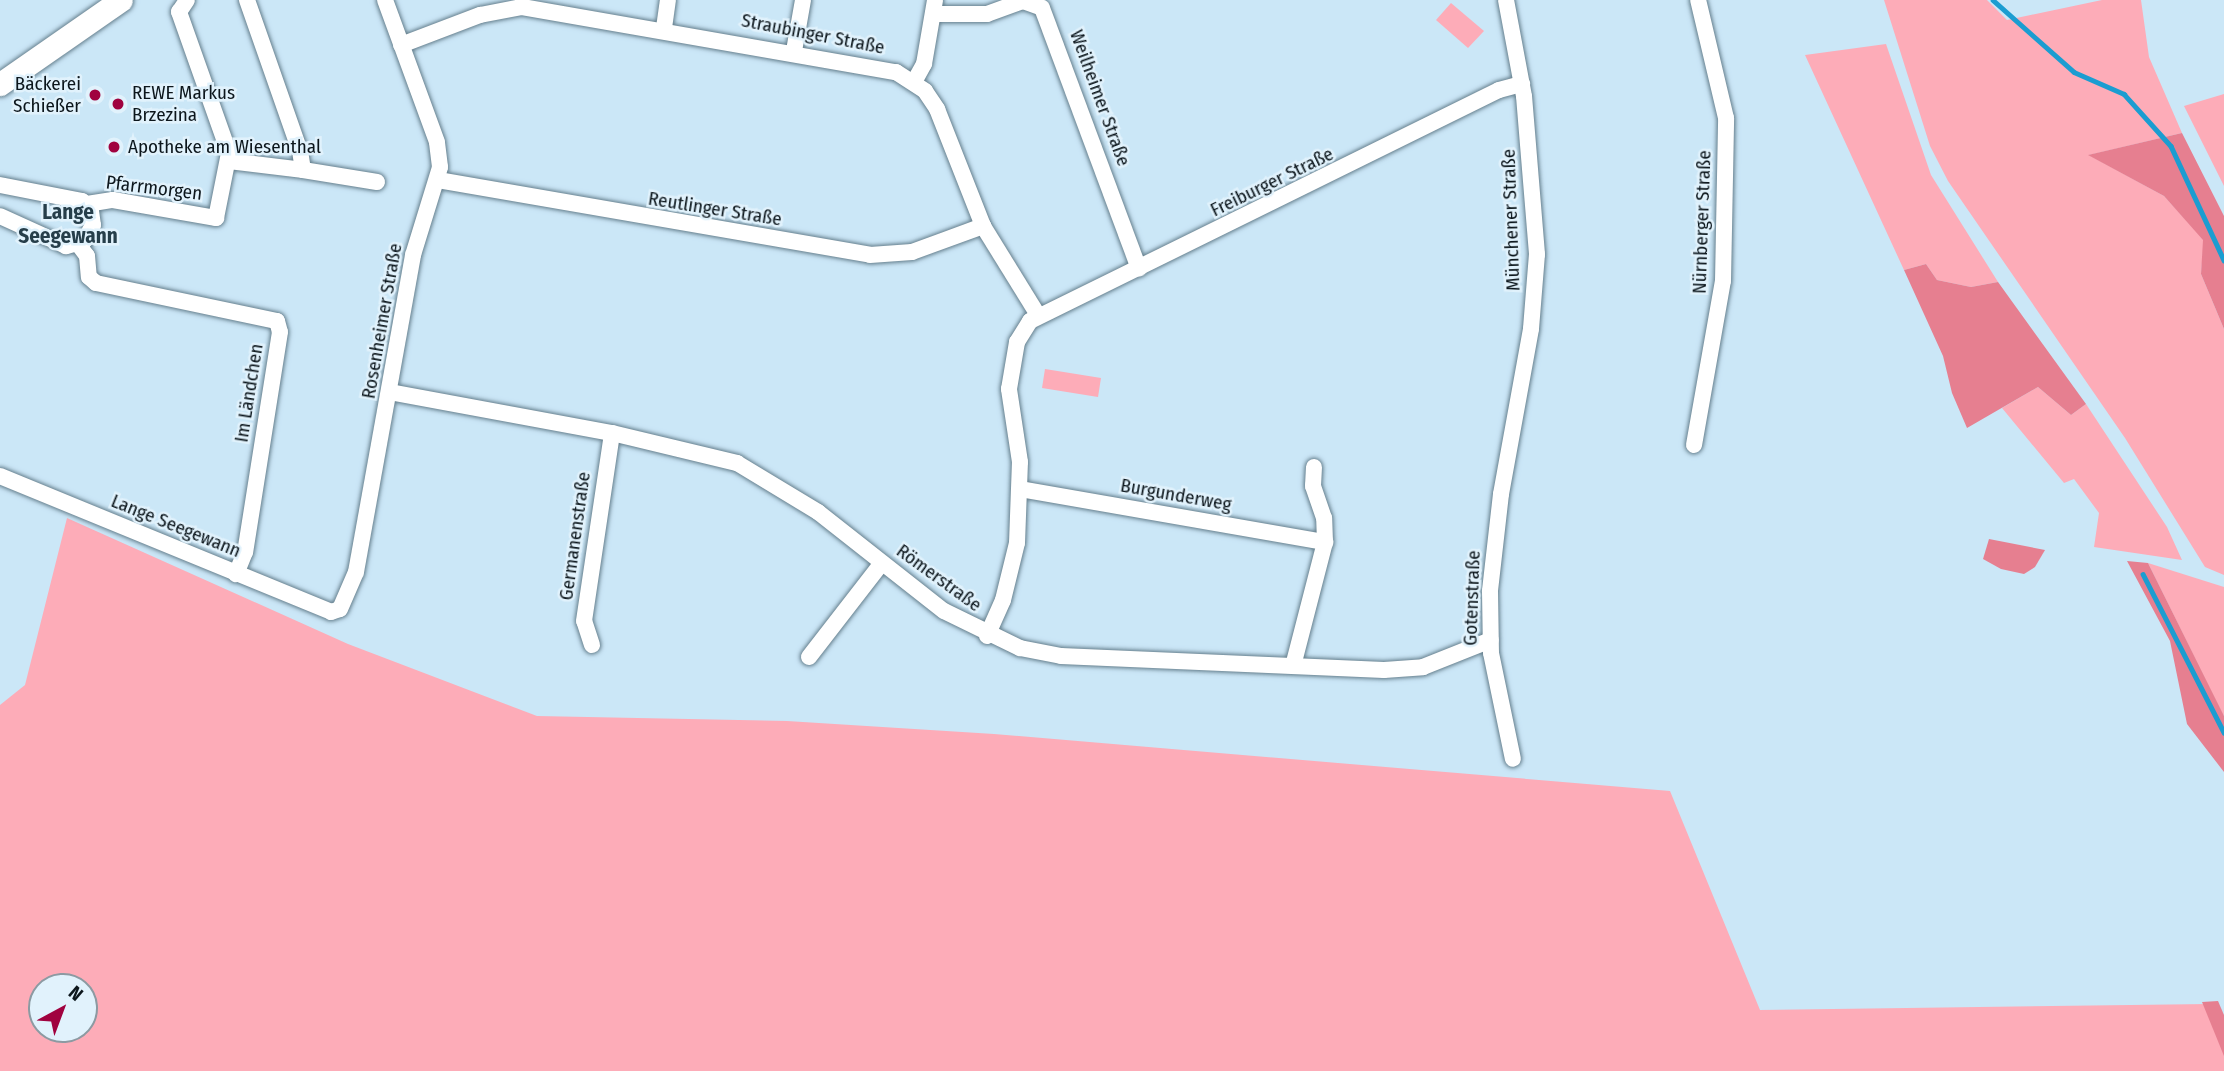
<!DOCTYPE html>
<html>
<head>
<meta charset="utf-8">
<style>
	body { margin:0 }
	#map { position:relative; width:2224px; height:1071px; overflow:hidden; background:#cbe7f7; font-family:"Fira Sans Condensed",sans-serif }
	div>[style] { position:absolute }
	[style*='--x'] { left:calc(var(--x)*1px); top:calc(var(--y)*1px); width:calc(var(--w)*1px); rotate:calc(var(--a)*1deg) }
	.green>* { inset:0; background:#fdacb8 }
	.forest>* { inset:0; background:#e67f90 }
	.stream>* { height:4.5px; margin:-2.25px; padding:0 2.25px; transform-origin:2.25px; border-radius:2.25px; background:#1b9dd1 }
	.roads { filter:drop-shadow(0 0 2px #657f8d) drop-shadow(0 0 2px #657f8d) }
	.street>* { height:16px; margin:-8px; padding:0 8px; transform-origin:8px; border-radius:8px; background:#fff }
	.secondary>* { height:23px; margin:-11.5px; padding:0 11.5px; transform-origin:11.5px; border-radius:11.5px; background:#fff }
	.dots>* { width:19px; height:19px; translate:-50% -50%; box-sizing:border-box; border:4px solid #e1f2fc; border-radius:50% }
	span { translate:-50% -50%; white-space:nowrap; text-align:center; line-height:1.15; -webkit-text-stroke:5px #e1f2fc; paint-order:stroke }
	.street-label { font-size:19px; color:#0c161c }
	.poi-label { font-size:19px; color:#0c161c }
	.right { translate:-100% -50%; text-align:right }
	.left { translate:0 -50%; text-align:left }
	.neighbourhood-label { font-size:21px; color:#263e4a; font-weight:700 }
	.north { position:absolute; left:28px; top:973px; width:70px; height:70px; box-sizing:border-box; background:#e1f2fc; border:2px solid #8c9aa2; border-radius:50%; rotate:41deg; font-size:19px; font-weight:700; line-height:28px; text-align:center; color:#0c161c }
	.north::after { content:''; display:block; margin:auto; width:24px; height:32px; background:#a0023f; clip-path:polygon(50% 0,100% 100%,50% 72%,0 100%) }
</style>
</head>
<body>
<div id="map">
	<div class="green">
		<div style="clip-path:polygon(1884px 0,1987px 0,2007px 20px,2102px 0,2141px 0,2149px 57px,2182px 133px,2089px 155px,2164px 196px,2204px 240px,2201px 274px,2224px 329px,2224px 575px,2205px 567px,2125px 438px,1948px 181px,1930px 146px)"></div>
		<div style="clip-path:polygon(1451px 3px,1484px 31px,1468px 48px,1436px 20px)"></div>
		<div style="clip-path:polygon(1886px 44px,1931px 175px,1998px 282px,1971px 287px,1937px 280px,1926px 264px,1904px 270px,1805px 55px)"></div>
		<div style="clip-path:polygon(2224px 94px,2224px 186px,2184px 106px)"></div>
		<div style="clip-path:polygon(1045px 369px,1101px 378px,1098px 397px,1042px 388px)"></div>
		<div style="clip-path:polygon(2038px 387px,2071px 415px,2086px 404px,2167px 527px,2182px 560px,2094px 547px,2099px 513px,2074px 479px,2064px 483px,2002px 408px)"></div>
		<div style="clip-path:polygon(evenodd,67px 518px,348px 644px,537px 716px,787px 721px,994px 734px,1670px 791px,1760px 1010px,2209px 1004px,2224px 1034px,2224px 1071px,0 1071px,0 705px,25px 685px,67px 518px,42px 987px,84px 987px,84px 1029px,42px 1029px,42px 987px)"></div>
		<div style="clip-path:polygon(2148px 563px,2224px 587px,2224px 716px,2222px 713px)"></div>
	</div>
	<div class="forest">
		<div style="clip-path:polygon(2182px 133px,2224px 216px,2224px 329px,2201px 274px,2203px 240px,2164px 196px,2088px 155px)"></div>
		<div style="clip-path:polygon(1926px 264px,1937px 280px,1971px 287px,1998px 282px,2086px 404px,2071px 415px,2038px 387px,1967px 428px,1952px 393px,1943px 356px,1904px 270px)"></div>
		<div style="clip-path:polygon(1989px 539px,2045px 550px,2035px 567px,2024px 574px,2001px 569px,1983px 559px)"></div>
		<div style="clip-path:polygon(2127px 561px,2148px 563px,2224px 716px,2224px 772px,2187px 724px,2170px 641px)"></div>
		<div style="clip-path:polygon(2218px 1001px,2224px 1015px,2224px 1056px,2202px 1002px)"></div>
	</div>
	<div class="stream">
		<div style="--x:1993;--y:0;--w:108;--a:41.6"></div>
		<div style="--x:2074;--y:72;--w:55;--a:23.7"></div>
		<div style="--x:2124;--y:94;--w:70;--a:47.9"></div>
		<div style="--x:2171;--y:146;--w:126;--a:65.1"></div>
		<div style="--x:2143;--y:574;--w:178;--a:62.9"></div>
	</div>
	<div class="roads">
		<div class="street">
			<div style="--x:247;--y:0;--w:160;--a:70.7"></div>
			<div style="--x:300;--y:151;--w:19;--a:81"></div>
			<div style="--x:303;--y:170;--w:75;--a:9.2"></div>
			<div style="--x:1506;--y:0;--w:98;--a:79.4"></div>
			<div style="--x:1524;--y:96;--w:159;--a:85.3"></div>
			<div style="--x:1537;--y:254;--w:75;--a:94.6"></div>
			<div style="--x:1531;--y:329;--w:168;--a:100.3"></div>
			<div style="--x:1501;--y:494;--w:98;--a:96.5"></div>
			<div style="--x:1490;--y:591;--w:62;--a:89.1"></div>
			<div style="--x:1491;--y:653;--w:108;--a:78.3"></div>
			<div style="--x:933;--y:14;--w:54;--a:0"></div>
			<div style="--x:987;--y:14;--w:38;--a:-20"></div>
			<div style="--x:1023;--y:1;--w:20;--a:20"></div>
			<div style="--x:1042;--y:8;--w:278;--a:69.6"></div>
			<div style="--x:664;--y:28;--w:28;--a:-82"></div>
			<div style="--x:401;--y:45;--w:85;--a:-20.8"></div>
			<div style="--x:480;--y:15;--w:43;--a:-10.8"></div>
			<div style="--x:522;--y:7;--w:380;--a:9.9"></div>
			<div style="--x:896;--y:72;--w:35;--a:33"></div>
			<div style="--x:925;--y:91;--w:22;--a:56"></div>
			<div style="--x:937;--y:109;--w:126;--a:68.5"></div>
			<div style="--x:983;--y:226;--w:105;--a:58.3"></div>
			<div style="--x:794;--y:51;--w:52;--a:-80"></div>
			<div style="--x:914;--y:82;--w:21;--a:-61"></div>
			<div style="--x:924;--y:64;--w:65;--a:-80.2"></div>
			<div style="--x:229;--y:161;--w:75;--a:6.9"></div>
			<div style="--x:438;--y:180;--w:438;--a:9.8"></div>
			<div style="--x:870;--y:255;--w:42;--a:-4.1"></div>
			<div style="--x:912;--y:252;--w:76;--a:-20.1"></div>
			<div style="--x:0;--y:185;--w:84;--a:11"></div>
			<div style="--x:82;--y:201;--w:13;--a:48"></div>
			<div style="--x:91;--y:211;--w:14;--a:82"></div>
			<div style="--x:93;--y:225;--w:18;--a:119"></div>
			<div style="--x:84;--y:241;--w:19;--a:164"></div>
			<div style="--x:66;--y:246;--w:72;--a:-155.6"></div>
			<div style="--x:87;--y:204;--w:26;--a:-9"></div>
			<div style="--x:113;--y:200;--w:105;--a:9.9"></div>
			<div style="--x:216;--y:218;--w:66;--a:-78.7"></div>
			<div style="--x:229;--y:153;--w:150;--a:-109.5"></div>
			<div style="--x:179;--y:12;--w:14;--a:-56"></div>
			<div style="--x:78;--y:244;--w:15;--a:53"></div>
			<div style="--x:87;--y:256;--w:21;--a:85"></div>
			<div style="--x:89;--y:277;--w:9;--a:41"></div>
			<div style="--x:96;--y:283;--w:185;--a:11.9"></div>
			<div style="--x:277;--y:321;--w:11;--a:75"></div>
			<div style="--x:280;--y:332;--w:223;--a:99"></div>
			<div style="--x:245;--y:552;--w:24;--a:112"></div>
			<div style="--x:390;--y:392;--w:226;--a:10.5"></div>
			<div style="--x:612;--y:433;--w:129;--a:13.5"></div>
			<div style="--x:737;--y:463;--w:95;--a:31.2"></div>
			<div style="--x:818;--y:512;--w:160;--a:38.2"></div>
			<div style="--x:944;--y:611;--w:85;--a:26"></div>
			<div style="--x:1020;--y:648;--w:42;--a:11"></div>
			<div style="--x:1061;--y:656;--w:323;--a:2.5"></div>
			<div style="--x:1384;--y:670;--w:39;--a:-4"></div>
			<div style="--x:1423;--y:667;--w:73;--a:-21.7"></div>
			<div style="--x:1694;--y:445;--w:167;--a:-80"></div>
			<div style="--x:1723;--y:281;--w:163;--a:-88.9"></div>
			<div style="--x:1726;--y:118;--w:121;--a:-103.3"></div>
			<div style="--x:0;--y:476;--w:358;--a:22.3"></div>
			<div style="--x:331;--y:612;--w:9;--a:-18"></div>
			<div style="--x:340;--y:609;--w:40;--a:-66.6"></div>
			<div style="--x:356;--y:572;--w:322;--a:-79.8"></div>
			<div style="--x:413;--y:255;--w:92;--a:-72.9"></div>
			<div style="--x:440;--y:167;--w:25;--a:-97"></div>
			<div style="--x:437;--y:142;--w:151;--a:-110.1"></div>
			<div style="--x:1020;--y:489;--w:310;--a:9.9"></div>
			<div style="--x:987;--y:636;--w:39;--a:-66"></div>
			<div style="--x:1003;--y:600;--w:59;--a:-76.2"></div>
			<div style="--x:1017;--y:543;--w:81;--a:-87.9"></div>
			<div style="--x:1020;--y:462;--w:74;--a:-98.6"></div>
			<div style="--x:1009;--y:389;--w:48;--a:-80.3"></div>
			<div style="--x:1017;--y:342;--w:25;--a:-58"></div>
			<div style="--x:1030;--y:321;--w:523;--a:-26.22"></div>
			<div style="--x:1499;--y:90;--w:24;--a:-15"></div>
			<div style="--x:592;--y:645;--w:25;--a:-108"></div>
			<div style="--x:584;--y:621;--w:190;--a:-81.5"></div>
			<div style="--x:809;--y:657;--w:119;--a:-52.2"></div>
			<div style="--x:1293;--y:666;--w:128;--a:-75.5"></div>
			<div style="--x:1325;--y:542;--w:24;--a:-92"></div>
			<div style="--x:1324;--y:518;--w:34;--a:-109"></div>
			<div style="--x:1313;--y:486;--w:19;--a:-87"></div>
		</div>
		<div class="secondary">
			<div style="--x:0;--y:84;--w:147;--a:-34.8"></div>
		</div>
	</div>
	<div class="dots">
		<div style="left:95px;top:95px;background:#a0023f"></div>
		<div style="left:118px;top:104px;background:#a0023f"></div>
		<div style="left:114px;top:147px;background:#a0023f"></div>
	</div>
	<div class="street-label">
		<span style="left:813px;top:34px;rotate:11deg">Straubinger Straße</span>
		<span style="left:1100px;top:98px;rotate:70deg">Weilheimer Straße</span>
		<span style="left:1272px;top:182px;rotate:-26deg">Freiburger Straße</span>
		<span style="left:154px;top:188px;rotate:7deg">Pfarrmorgen</span>
		<span style="left:715px;top:209px;rotate:9deg">Reutlinger Straße</span>
		<span style="left:1511px;top:220px;rotate:-92deg">Münchener Straße</span>
		<span style="left:1702px;top:222px;rotate:-88deg">Nürnberger Straße</span>
		<span style="left:382px;top:321px;rotate:-80deg">Rosenheimer Straße</span>
		<span style="left:249px;top:393px;rotate:-81deg">Im Ländchen</span>
		<span style="left:1176px;top:495px;rotate:10deg">Burgunderweg</span>
		<span style="left:176px;top:526px;rotate:22deg">Lange Seegewann</span>
		<span style="left:575px;top:536px;rotate:-82deg">Germanenstraße</span>
		<span style="left:939px;top:578px;rotate:36deg">Römerstraße</span>
		<span style="left:1472px;top:598px;rotate:-88deg">Gotenstraße</span>
	</div>
	<div class="poi-label">
		<span class="right" style="left:81px;top:95px">Bäckerei<br>Schießer</span>
		<span class="left" style="left:132px;top:104px">REWE Markus<br>Brzezina</span>
		<span class="left" style="left:128px;top:147px">Apotheke am Wiesenthal</span>
	</div>
	<div class="neighbourhood-label">
		<span style="left:68px;top:224px">Lange<br>Seegewann</span>
	</div>
	<div class="north">N</div>
</div>
</body>
</html>
